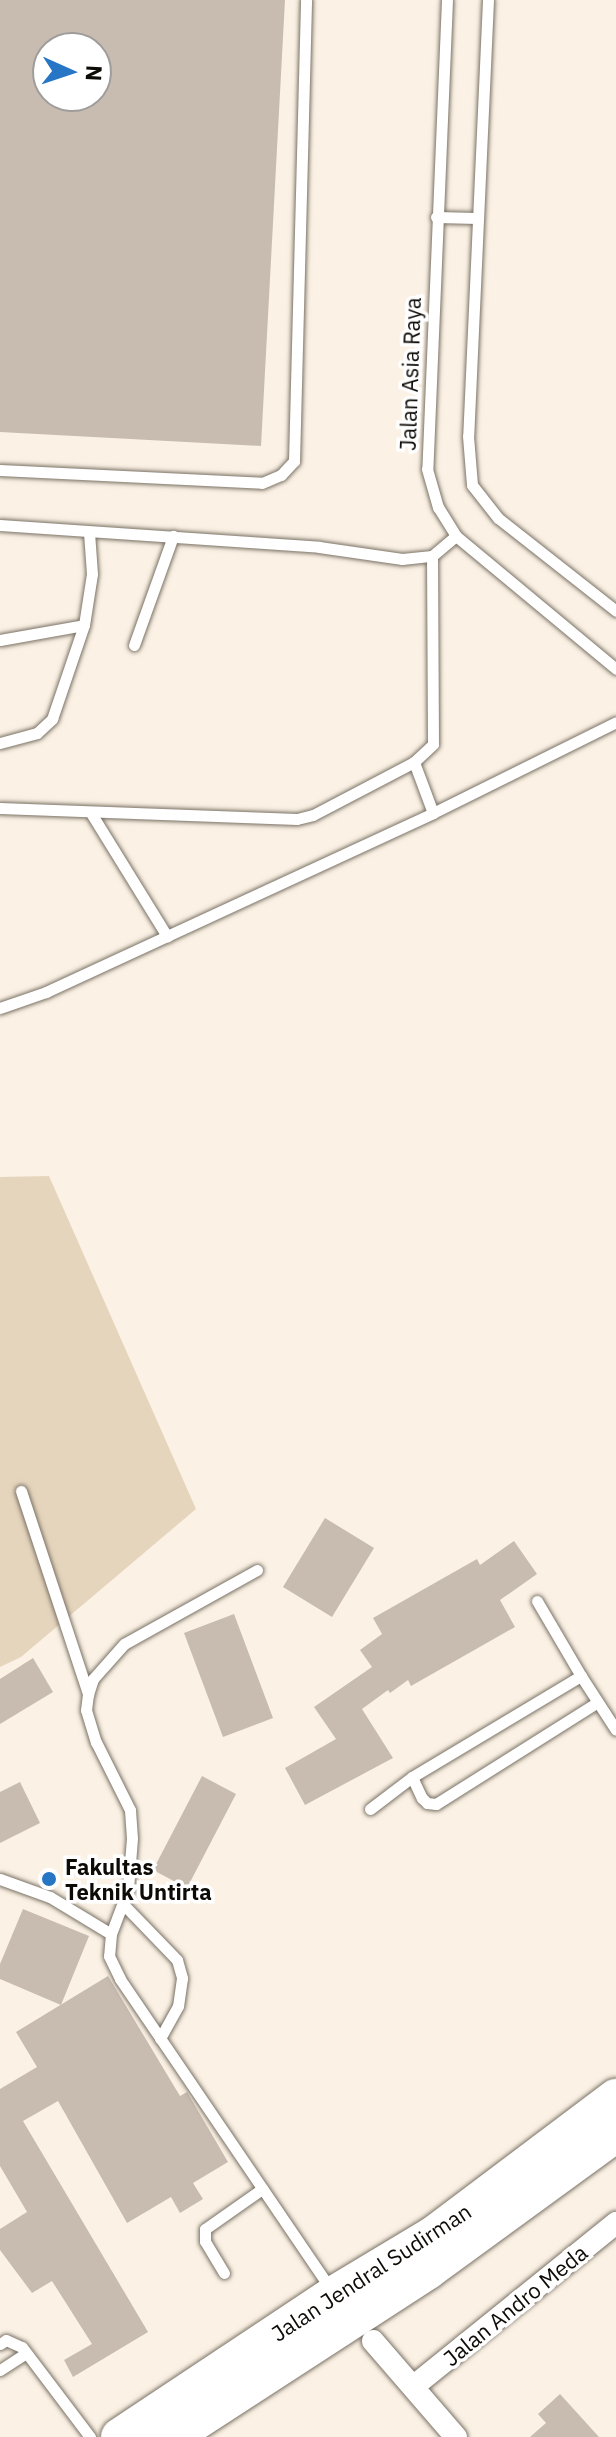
<!DOCTYPE html>
<html>
<head>
<meta charset="utf-8">
<style>
	body { margin:0 }
	#map { position:relative; width:616px; height:2437px; overflow:hidden; background:#fbf1e4; font-family:"IBM Plex Sans",sans-serif }
	div>[style] { position:absolute }
	[style*='--x'] { left:calc(var(--x)*1px); top:calc(var(--y)*1px); width:calc(var(--w)*1px); rotate:calc(var(--a)*1deg) }
	.green>* { inset:0; background:#e6d5bd }
	.building>* { inset:0; background:#c8bcb1 }
	.roads { filter:drop-shadow(0 0 2px #7a7266) drop-shadow(0 0 2px #7a7266) }
	.lane>* { height:11px; margin:-5.5px; padding:0 5.5px; transform-origin:5.5px; border-radius:5.5px; background:#fff }
	.street>* { height:22px; margin:-11px; padding:0 11px; transform-origin:11px; border-radius:11px; background:#fff }
	.highway>* { height:38px; margin:-19px; padding:0 19px; transform-origin:19px; border-radius:19px; background:#fff }
	.dots>* { width:22px; height:22px; translate:-50% -50%; box-sizing:border-box; border:4px solid #fff; border-radius:50% }
	span { translate:-50% -50%; white-space:nowrap; text-align:center; line-height:1.15; -webkit-text-stroke:7px #fff; paint-order:stroke }
	.street-label { font-size:22px; color:#0e0b07 }
	.poi-label { font-size:22px; color:#0e0b07; font-weight:700 }
	.left { translate:0 -50%; text-align:left }
	.north { position:absolute; left:32px; top:32px; width:80px; height:80px; box-sizing:border-box; background:#fff; border:2px solid #9f9d9c; border-radius:50%; rotate:93deg; font-size:22px; font-weight:700; line-height:32px; text-align:center; color:#0e0b07 }
	.north::after { content:''; display:block; margin:auto; width:28px; height:36px; background:#2676c5; clip-path:polygon(50% 0,100% 100%,50% 72%,0 100%) }
</style>
</head>
<body>
<div id="map">
	<div class="green">
		<div style="clip-path:polygon(49px 1176px,196px 1509px,21px 1657px,0 1667px,0 1177px)"></div>
	</div>
	<div class="building">
		<div style="clip-path:polygon(evenodd,0 0,285px 0,261px 446px,0 432px,0 0,48px 48px,96px 48px,96px 96px,48px 96px,48px 48px)"></div>
		<div style="clip-path:polygon(325px 1518px,374px 1548px,332px 1617px,283px 1587px)"></div>
		<div style="clip-path:polygon(514px 1541px,537px 1574px,500px 1600px,515px 1627px,411px 1686px,408px 1680px,390px 1693px,388px 1690px,362px 1709px,393px 1758px,305px 1805px,285px 1768px,336px 1739px,314px 1707px,372px 1667px,360px 1650px,382px 1634px,373px 1618px,477px 1559px,480px 1565px)"></div>
		<div style="clip-path:polygon(234px 1614px,273px 1718px,223px 1737px,184px 1633px)"></div>
		<div style="clip-path:polygon(33px 1658px,53px 1692px,0 1724px,0 1679px)"></div>
		<div style="clip-path:polygon(202px 1776px,236px 1794px,187px 1888px,153px 1870px)"></div>
		<div style="clip-path:polygon(20px 1782px,40px 1823px,0 1843px,0 1792px)"></div>
		<div style="clip-path:polygon(23px 1909px,89px 1936px,61px 2005px,0 1979px,0 1964px)"></div>
		<div style="clip-path:polygon(108px 1976px,180px 2096px,187px 2092px,228px 2162px,193px 2183px,203px 2199px,180px 2213px,171px 2197px,127px 2223px,58px 2101px,23px 2121px,148px 2332px,73px 2377px,64px 2360px,92px 2344px,52px 2281px,32px 2293px,0 2250px,0 2229px,27px 2212px,0 2166px,0 2089px,37px 2067px,16px 2032px)"></div>
		<div style="clip-path:polygon(560px 2394px,599px 2437px,530px 2437px,546px 2423px,538px 2414px)"></div>
	</div>
	<div class="roads">
		<div class="lane">
			<div style="--x:447;--y:0;--w:469;--a:92.4"></div>
			<div style="--x:427;--y:469;--w:40;--a:74"></div>
			<div style="--x:438;--y:507;--w:34;--a:58"></div>
			<div style="--x:456;--y:536;--w:208;--a:39.7"></div>
			<div style="--x:488;--y:0;--w:436;--a:92.6"></div>
			<div style="--x:468;--y:436;--w:49;--a:85.3"></div>
			<div style="--x:472;--y:485;--w:42;--a:51.8"></div>
			<div style="--x:498;--y:518;--w:150;--a:38.2"></div>
			<div style="--x:436;--y:217;--w:41;--a:1.4"></div>
			<div style="--x:0;--y:470;--w:262;--a:2.8"></div>
			<div style="--x:262;--y:483;--w:21;--a:-23"></div>
			<div style="--x:281;--y:475;--w:19;--a:-47"></div>
			<div style="--x:294;--y:461;--w:461;--a:-88.5"></div>
			<div style="--x:0;--y:525;--w:320;--a:3.9"></div>
			<div style="--x:319;--y:547;--w:84;--a:8.2"></div>
			<div style="--x:402;--y:559;--w:30;--a:-6"></div>
			<div style="--x:0;--y:640;--w:85;--a:-10.1"></div>
			<div style="--x:84;--y:625;--w:52;--a:-81.1"></div>
			<div style="--x:92;--y:574;--w:42;--a:-94.1"></div>
			<div style="--x:134;--y:645;--w:116;--a:-70.3"></div>
			<div style="--x:0;--y:743;--w:38;--a:-15"></div>
			<div style="--x:37;--y:733;--w:21;--a:-43"></div>
			<div style="--x:52;--y:719;--w:99;--a:-71.2"></div>
			<div style="--x:414;--y:762;--w:54;--a:69.6"></div>
			<div style="--x:0;--y:808;--w:297;--a:2.1"></div>
			<div style="--x:297;--y:819;--w:16;--a:-14"></div>
			<div style="--x:313;--y:815;--w:114;--a:-27.7"></div>
			<div style="--x:414;--y:762;--w:26;--a:-43"></div>
			<div style="--x:433;--y:744;--w:188;--a:-90.3"></div>
			<div style="--x:432;--y:556;--w:31;--a:-40"></div>
			<div style="--x:91;--y:813;--w:145;--a:58.3"></div>
			<div style="--x:0;--y:1008;--w:49;--a:-19.2"></div>
			<div style="--x:46;--y:992;--w:426;--a:-24.8"></div>
			<div style="--x:433;--y:813;--w:204;--a:-26.4"></div>
			<div style="--x:21;--y:1491;--w:214;--a:71.7"></div>
			<div style="--x:257;--y:1570;--w:152;--a:150.9"></div>
			<div style="--x:124;--y:1644;--w:47;--a:131.5"></div>
			<div style="--x:93;--y:1679;--w:16;--a:108"></div>
			<div style="--x:88;--y:1694;--w:16;--a:97"></div>
			<div style="--x:86;--y:1710;--w:34;--a:73"></div>
			<div style="--x:96;--y:1742;--w:76;--a:63.4"></div>
			<div style="--x:130;--y:1810;--w:28;--a:86"></div>
			<div style="--x:132;--y:1838;--w:51;--a:94.5"></div>
			<div style="--x:128;--y:1889;--w:48;--a:110.7"></div>
			<div style="--x:111;--y:1934;--w:22;--a:95"></div>
			<div style="--x:109;--y:1956;--w:25;--a:64"></div>
			<div style="--x:120;--y:1979;--w:376;--a:55.8"></div>
			<div style="--x:537;--y:1601;--w:87;--a:59.6"></div>
			<div style="--x:412;--y:1777;--w:23;--a:65"></div>
			<div style="--x:422;--y:1798;--w:7;--a:45"></div>
			<div style="--x:427;--y:1803;--w:9;--a:6"></div>
			<div style="--x:436;--y:1804;--w:191;--a:-32.2"></div>
			<div style="--x:370;--y:1809;--w:53;--a:-37.3"></div>
			<div style="--x:412;--y:1777;--w:197;--a:-30.9"></div>
			<div style="--x:581;--y:1676;--w:64;--a:57.1"></div>
			<div style="--x:0;--y:1879;--w:53;--a:19.8"></div>
			<div style="--x:50;--y:1897;--w:71;--a:31.2"></div>
			<div style="--x:123;--y:1904;--w:78;--a:46"></div>
			<div style="--x:177;--y:1960;--w:19;--a:74"></div>
			<div style="--x:182;--y:1978;--w:28;--a:98"></div>
			<div style="--x:178;--y:2006;--w:37;--a:119"></div>
			<div style="--x:224;--y:2273;--w:37;--a:-121"></div>
			<div style="--x:205;--y:2241;--w:12;--a:-90"></div>
			<div style="--x:205;--y:2229;--w:70;--a:-35.1"></div>
			<div style="--x:0;--y:2344;--w:7;--a:-34"></div>
			<div style="--x:6;--y:2340;--w:17;--a:24"></div>
			<div style="--x:22;--y:2347;--w:113;--a:52.9"></div>
			<div style="--x:0;--y:2370;--w:31;--a:-33"></div>
		</div>
		<div class="street">
			<div style="--x:373;--y:2341;--w:127;--a:49.2"></div>
			<div style="--x:414;--y:2386;--w:260;--a:-38.9"></div>
		</div>
		<div class="highway">
			<div style="--x:120;--y:2437;--w:257;--a:-33.6"></div>
			<div style="--x:334;--y:2295;--w:117;--a:-31"></div>
			<div style="--x:434;--y:2235;--w:228;--a:-37"></div>
			<div style="--x:171;--y:2437;--w:306;--a:-33"></div>
			<div style="--x:428;--y:2270;--w:233;--a:-36.1"></div>
		</div>
	</div>
	<div class="dots">
		<div style="left:49px;top:1879px;background:#2676c5"></div>
	</div>
	<div class="street-label">
		<span style="left:410px;top:374px;rotate:-88deg">Jalan Asia Raya</span>
		<span style="left:371px;top:2272px;rotate:-33deg">Jalan Jendral Sudirman</span>
		<span style="left:515px;top:2305px;rotate:-39deg">Jalan Andro Meda</span>
	</div>
	<div class="poi-label">
		<span class="left" style="left:65px;top:1879px">Fakultas<br>Teknik Untirta</span>
	</div>
	<div class="north">N</div>
</div>
</body>
</html>
